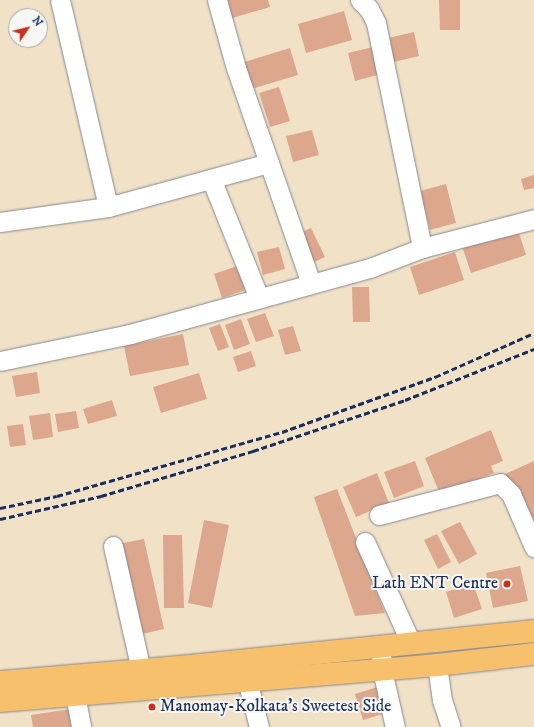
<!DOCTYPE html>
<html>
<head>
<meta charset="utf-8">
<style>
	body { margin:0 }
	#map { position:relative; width:534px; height:727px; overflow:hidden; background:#f1e2c7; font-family:"IM FELL DW Pica",serif }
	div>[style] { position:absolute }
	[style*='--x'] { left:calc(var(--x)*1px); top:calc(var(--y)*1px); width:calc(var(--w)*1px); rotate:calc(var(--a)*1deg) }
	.building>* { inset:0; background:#dca78c }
	.roads { filter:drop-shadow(0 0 1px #868892) drop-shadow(0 0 1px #868892) }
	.minor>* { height:19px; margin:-9.5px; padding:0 9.5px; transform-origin:9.5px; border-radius:9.5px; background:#fff }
	.major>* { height:22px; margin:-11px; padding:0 11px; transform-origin:11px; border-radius:11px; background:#f7c06c }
	.rail>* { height:3px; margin-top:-1.5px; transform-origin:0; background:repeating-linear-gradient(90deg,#1b2f5e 0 6px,transparent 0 9px) }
	.dots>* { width:11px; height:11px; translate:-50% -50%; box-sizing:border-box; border:2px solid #f6f6f2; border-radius:50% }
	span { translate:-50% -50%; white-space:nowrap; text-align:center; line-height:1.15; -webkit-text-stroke:4px #f6f6f2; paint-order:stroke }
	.poi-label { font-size:17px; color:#1b2f5e }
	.right { translate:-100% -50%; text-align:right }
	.left { translate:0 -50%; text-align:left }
	.north { position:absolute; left:8px; top:8px; width:40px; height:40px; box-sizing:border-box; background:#f6f6f2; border:1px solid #9ea6b7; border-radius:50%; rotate:55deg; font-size:11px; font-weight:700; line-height:16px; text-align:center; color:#1b2f5e }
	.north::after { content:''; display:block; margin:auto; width:14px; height:18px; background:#c8321e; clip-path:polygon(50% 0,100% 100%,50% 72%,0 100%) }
</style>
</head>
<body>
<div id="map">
	<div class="building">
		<div style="clip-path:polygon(224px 0,268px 0,270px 7px,229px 19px)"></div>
		<div style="clip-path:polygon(439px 0,460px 0,460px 30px,440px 30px)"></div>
		<div style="clip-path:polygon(344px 11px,352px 40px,306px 53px,298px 24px)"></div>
		<div style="clip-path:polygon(414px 32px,419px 56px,390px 63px,384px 39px)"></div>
		<div style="clip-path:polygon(373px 47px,381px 74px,355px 81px,348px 53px)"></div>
		<div style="clip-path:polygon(290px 48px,298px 75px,248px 90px,241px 63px)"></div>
		<div style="clip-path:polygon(279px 87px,290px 121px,270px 127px,259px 93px)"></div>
		<div style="clip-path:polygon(312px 130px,319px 155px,293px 162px,286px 136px)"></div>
		<div style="clip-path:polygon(534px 175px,534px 188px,524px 190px,521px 179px)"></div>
		<div style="clip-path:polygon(446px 184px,456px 223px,430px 230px,420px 191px)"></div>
		<div style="clip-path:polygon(517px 227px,526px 255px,471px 273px,462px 246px)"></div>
		<div style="clip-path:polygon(311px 228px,325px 257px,310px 264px,297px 234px)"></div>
		<div style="clip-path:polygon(279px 247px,285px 269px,263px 275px,257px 252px)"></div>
		<div style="clip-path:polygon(455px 252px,464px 280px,419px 295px,410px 267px)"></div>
		<div style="clip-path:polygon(240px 265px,248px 289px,222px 298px,214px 274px)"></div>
		<div style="clip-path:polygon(352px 287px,369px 287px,370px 322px,353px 322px)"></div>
		<div style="clip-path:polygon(265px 313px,274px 336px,256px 342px,247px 319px)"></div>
		<div style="clip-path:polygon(241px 319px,250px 344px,234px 350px,225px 325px)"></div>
		<div style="clip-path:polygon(220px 324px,229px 347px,218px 351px,209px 328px)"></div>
		<div style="clip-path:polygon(293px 326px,301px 351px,285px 355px,278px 330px)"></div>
		<div style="clip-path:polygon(183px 334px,189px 365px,130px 376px,124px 346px)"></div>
		<div style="clip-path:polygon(251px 351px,256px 366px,238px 372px,233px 357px)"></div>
		<div style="clip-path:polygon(37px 372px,40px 393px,16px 397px,12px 376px)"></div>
		<div style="clip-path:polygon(199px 373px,207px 399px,161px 413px,153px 387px)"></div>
		<div style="clip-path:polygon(112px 400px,117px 416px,88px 424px,83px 409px)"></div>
		<div style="clip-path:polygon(76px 411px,79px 428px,58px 432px,55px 414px)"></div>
		<div style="clip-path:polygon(50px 413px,53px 437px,33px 440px,29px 416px)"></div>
		<div style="clip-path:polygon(23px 424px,26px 445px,10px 447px,7px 426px)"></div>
		<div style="clip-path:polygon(491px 430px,503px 461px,491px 466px,494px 473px,440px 494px,425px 458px)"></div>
		<div style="clip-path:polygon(415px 461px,424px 486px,394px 498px,384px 472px)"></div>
		<div style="clip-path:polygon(534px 461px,534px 537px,505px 474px)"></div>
		<div style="clip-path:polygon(377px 473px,389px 503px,356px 517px,343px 487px)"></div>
		<div style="clip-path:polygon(337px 489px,385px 613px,355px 616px,314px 497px)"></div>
		<div style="clip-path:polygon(204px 520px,229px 525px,212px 608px,188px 603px)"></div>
		<div style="clip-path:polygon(460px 522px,477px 554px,459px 564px,441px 531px)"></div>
		<div style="clip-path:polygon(437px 534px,451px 562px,438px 569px,424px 540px)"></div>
		<div style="clip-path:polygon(163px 535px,182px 535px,184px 608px,164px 608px)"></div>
		<div style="clip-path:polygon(144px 539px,164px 629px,138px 635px,118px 544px)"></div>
		<div style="clip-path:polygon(520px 566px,528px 601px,493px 608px,486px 573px)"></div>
		<div style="clip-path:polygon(473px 583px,482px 609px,454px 618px,446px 592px)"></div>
		<div style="clip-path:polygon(377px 687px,386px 713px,363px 720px,355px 694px)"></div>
		<div style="clip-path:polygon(77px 708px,80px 727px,33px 727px,31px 715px)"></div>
	</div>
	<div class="roads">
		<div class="minor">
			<div style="--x:60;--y:0;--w:212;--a:76.9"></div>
			<div style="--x:217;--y:0;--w:71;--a:74.4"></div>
			<div style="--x:236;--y:68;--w:228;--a:70.8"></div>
			<div style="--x:360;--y:0;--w:13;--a:45"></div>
			<div style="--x:369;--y:9;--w:16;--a:63"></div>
			<div style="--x:376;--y:23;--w:230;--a:78.4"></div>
			<div style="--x:212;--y:181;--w:126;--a:68.1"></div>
			<div style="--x:0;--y:222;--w:109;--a:-7.9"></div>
			<div style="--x:108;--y:207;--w:167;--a:-15.3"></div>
			<div style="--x:0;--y:361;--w:133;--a:-11.7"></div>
			<div style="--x:130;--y:334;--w:249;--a:-15.4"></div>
			<div style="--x:370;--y:268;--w:56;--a:-21"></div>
			<div style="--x:422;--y:248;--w:116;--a:-14.5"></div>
			<div style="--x:379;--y:515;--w:125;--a:-14.8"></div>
			<div style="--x:500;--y:483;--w:16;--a:45"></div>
			<div style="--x:511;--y:494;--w:58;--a:66.5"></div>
			<div style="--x:365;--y:542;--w:111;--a:65.5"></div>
			<div style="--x:113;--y:546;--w:127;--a:77.3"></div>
			<div style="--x:381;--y:654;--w:16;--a:86"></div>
			<div style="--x:382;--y:670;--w:58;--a:77.2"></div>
			<div style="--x:437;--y:665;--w:35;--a:82"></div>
			<div style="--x:442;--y:700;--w:28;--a:72"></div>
			<div style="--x:247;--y:680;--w:49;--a:75.7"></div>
			<div style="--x:75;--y:695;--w:33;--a:79"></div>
		</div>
		<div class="major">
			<div style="--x:0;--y:682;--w:181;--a:-4.8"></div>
			<div style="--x:180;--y:667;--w:356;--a:-5.8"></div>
			<div style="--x:0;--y:701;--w:438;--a:-4.7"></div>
			<div style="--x:437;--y:665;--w:98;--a:-6.5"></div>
		</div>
	</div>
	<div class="rail">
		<div style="--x:0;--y:508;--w:58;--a:-11.9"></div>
		<div style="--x:57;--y:496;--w:234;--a:-15.9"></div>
		<div style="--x:282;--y:432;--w:163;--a:-19.8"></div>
		<div style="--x:435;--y:377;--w:108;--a:-24"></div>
		<div style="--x:0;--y:519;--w:104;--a:-12.8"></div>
		<div style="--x:101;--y:496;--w:159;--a:-16.5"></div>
		<div style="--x:253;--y:451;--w:160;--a:-18.5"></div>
		<div style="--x:405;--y:400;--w:139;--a:-21.6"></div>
	</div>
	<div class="dots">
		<div style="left:507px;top:584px;background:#c8321e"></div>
		<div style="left:152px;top:707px;background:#c8321e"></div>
	</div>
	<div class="poi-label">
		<span class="right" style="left:498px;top:584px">Lath ENT Centre</span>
		<span class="left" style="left:160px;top:707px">Manomay-Kolkata’s Sweetest Side</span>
	</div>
	<div class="north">N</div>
</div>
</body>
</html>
